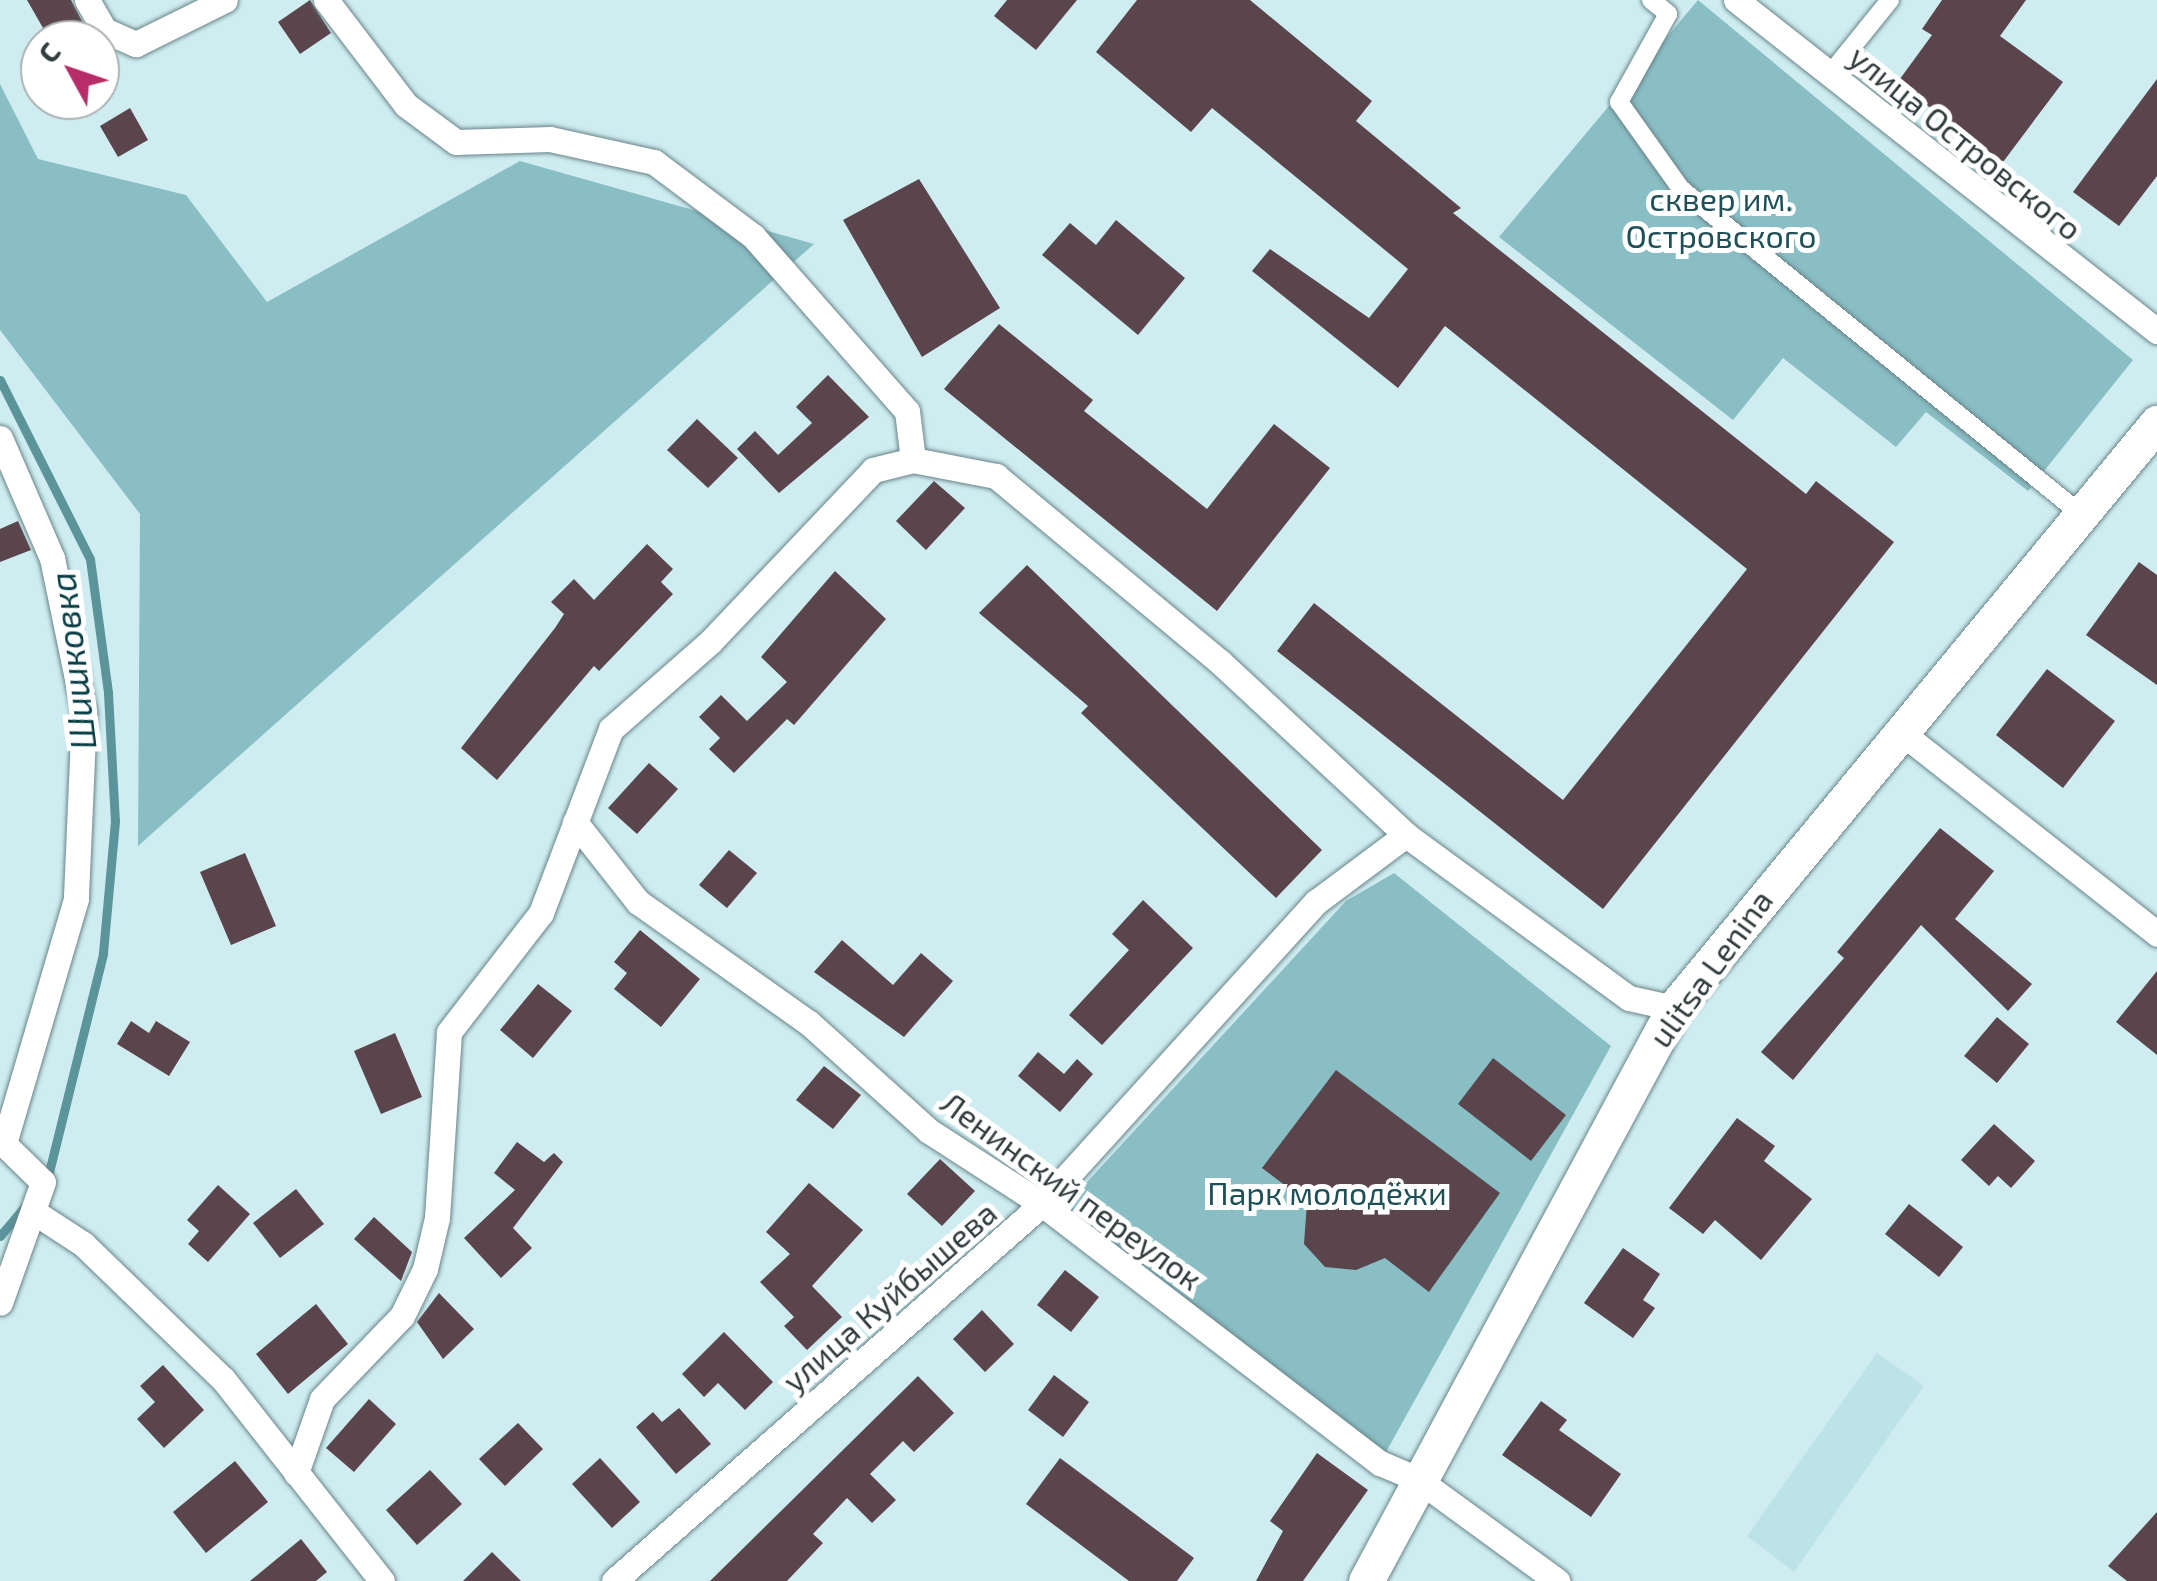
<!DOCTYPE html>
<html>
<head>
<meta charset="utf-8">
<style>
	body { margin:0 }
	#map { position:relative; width:2157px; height:1581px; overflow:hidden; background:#cfedf1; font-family:"Exo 2",sans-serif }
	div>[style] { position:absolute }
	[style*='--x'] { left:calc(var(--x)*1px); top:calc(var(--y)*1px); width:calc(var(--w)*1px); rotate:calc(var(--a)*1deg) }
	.built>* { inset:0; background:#bce4e8 }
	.green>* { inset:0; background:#8abec5 }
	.stream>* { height:9px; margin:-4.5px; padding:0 4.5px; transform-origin:4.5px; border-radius:4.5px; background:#5b949b }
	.building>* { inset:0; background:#5b454c }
	.roads { filter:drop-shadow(0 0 2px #698488) drop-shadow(0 0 2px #698488) }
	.pedestrian>* { height:18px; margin:-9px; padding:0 9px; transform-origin:9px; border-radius:9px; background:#fff }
	.minor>* { height:25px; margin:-12.5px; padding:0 12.5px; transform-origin:12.5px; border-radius:12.5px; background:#fff }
	.secondary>* { height:35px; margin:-17.5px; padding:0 17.5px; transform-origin:17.5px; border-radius:17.5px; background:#fff }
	span { translate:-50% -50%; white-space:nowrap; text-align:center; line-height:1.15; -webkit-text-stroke:10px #fff; paint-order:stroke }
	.street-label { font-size:32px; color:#303c3d }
	.park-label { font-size:32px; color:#1e5157 }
	.water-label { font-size:35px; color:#063e44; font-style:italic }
	.north { position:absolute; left:20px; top:20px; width:100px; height:100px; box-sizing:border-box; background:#fff; border:2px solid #acb1b1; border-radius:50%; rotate:310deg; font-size:28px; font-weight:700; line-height:40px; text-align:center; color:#303c3d }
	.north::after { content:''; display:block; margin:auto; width:35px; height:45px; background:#b72d69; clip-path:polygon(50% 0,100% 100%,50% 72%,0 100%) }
</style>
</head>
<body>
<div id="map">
	<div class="built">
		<div style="clip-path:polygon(1877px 1353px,1924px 1386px,1794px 1572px,1747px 1536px)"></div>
	</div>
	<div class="green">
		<div style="clip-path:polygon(1698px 0,2133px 360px,2028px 491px,1926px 412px,1896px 447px,1783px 358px,1733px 420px,1499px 237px)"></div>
		<div style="clip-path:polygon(0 84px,38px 159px,186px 195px,267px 302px,520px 161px,814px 244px,138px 846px,140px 514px,0 330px)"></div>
		<div style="clip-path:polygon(1394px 873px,1611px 1046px,1380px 1463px,1064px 1207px,1346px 901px)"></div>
	</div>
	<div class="stream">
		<div style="--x:0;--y:380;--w:200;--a:63.3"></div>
		<div style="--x:90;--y:559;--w:135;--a:82.3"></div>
		<div style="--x:108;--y:693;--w:128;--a:86.9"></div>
		<div style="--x:115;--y:821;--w:134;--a:95.2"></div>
		<div style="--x:103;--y:954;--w:233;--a:103.9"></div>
		<div style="--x:0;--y:1236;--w:38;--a:-50"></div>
	</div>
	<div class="building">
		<div style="clip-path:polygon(27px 0,71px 0,92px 40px,47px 35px)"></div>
		<div style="clip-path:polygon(310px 0,331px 33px,300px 54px,278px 22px)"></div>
		<div style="clip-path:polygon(1007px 0,1077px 0,1036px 50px,994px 16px)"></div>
		<div style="clip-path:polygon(1137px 0,1250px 0,1372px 101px,1356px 121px,1461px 208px,1453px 213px,1806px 494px,1816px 481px,1894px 542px,1603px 909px,1277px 651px,1314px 603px,1563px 800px,1747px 569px,1445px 326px,1398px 388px,1252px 271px,1270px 249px,1369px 318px,1408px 269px,1212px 108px,1191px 132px,1096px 52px)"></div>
		<div style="clip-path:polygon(1942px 0,2026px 0,2000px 36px,2063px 82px,2003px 162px,1897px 83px,1932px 35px,1922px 29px)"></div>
		<div style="clip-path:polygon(2157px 79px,2157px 176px,2119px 226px,2073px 192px)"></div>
		<div style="clip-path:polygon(130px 108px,148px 140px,118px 157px,100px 126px)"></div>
		<div style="clip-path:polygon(919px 179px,1000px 308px,922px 357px,843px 220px)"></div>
		<div style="clip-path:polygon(1116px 220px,1185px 278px,1138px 335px,1042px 255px,1070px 223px,1096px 245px)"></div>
		<div style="clip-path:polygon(999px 324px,1093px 400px,1084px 411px,1207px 509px,1274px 424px,1330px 468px,1217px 611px,944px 389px)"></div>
		<div style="clip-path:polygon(828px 375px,869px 417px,779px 493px,737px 449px,755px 431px,778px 455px,812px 423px,796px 407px)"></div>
		<div style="clip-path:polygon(697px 419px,738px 458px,708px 488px,667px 450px)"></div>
		<div style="clip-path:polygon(934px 481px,965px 508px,926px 550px,896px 521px)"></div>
		<div style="clip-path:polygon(18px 521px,31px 550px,0 562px,0 529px)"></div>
		<div style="clip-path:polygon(647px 544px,673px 569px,661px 582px,673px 594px,599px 671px,594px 666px,497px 780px,461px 748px,555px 628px,564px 614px,551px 602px,574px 579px,594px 600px)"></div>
		<div style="clip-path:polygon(2139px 562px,2157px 575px,2157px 685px,2086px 635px)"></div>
		<div style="clip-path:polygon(1027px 565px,1322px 850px,1276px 898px,1081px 713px,1088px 706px,979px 613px)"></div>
		<div style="clip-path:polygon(835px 571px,886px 619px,794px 725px,787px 719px,734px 773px,709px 749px,720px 738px,699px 717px,721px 695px,747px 721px,787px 682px,761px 657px)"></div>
		<div style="clip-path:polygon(2047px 669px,2115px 721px,2063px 788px,1996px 735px)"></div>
		<div style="clip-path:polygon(649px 763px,678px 789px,637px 834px,608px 808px)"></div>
		<div style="clip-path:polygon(1940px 828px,1994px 871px,1955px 919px,2032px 984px,2008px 1011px,1921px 925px,1793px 1080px,1761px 1052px,1844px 958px,1837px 952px)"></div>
		<div style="clip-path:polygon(729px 850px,757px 873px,727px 908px,699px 885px)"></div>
		<div style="clip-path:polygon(245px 853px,276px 926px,231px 945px,200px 872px)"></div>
		<div style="clip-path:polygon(1143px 900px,1193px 948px,1102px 1045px,1069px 1015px,1129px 950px,1112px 934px)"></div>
		<div style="clip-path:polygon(640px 930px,700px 979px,661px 1027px,614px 989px,627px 973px,614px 962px)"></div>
		<div style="clip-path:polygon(842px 940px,893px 985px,921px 953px,953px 981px,904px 1037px,814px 972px)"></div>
		<div style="clip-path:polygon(2157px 971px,2157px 1055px,2116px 1022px)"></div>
		<div style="clip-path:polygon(538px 984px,572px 1011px,533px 1058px,500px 1030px)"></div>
		<div style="clip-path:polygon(1997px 1017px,2029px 1044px,1997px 1083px,1964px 1056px)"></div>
		<div style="clip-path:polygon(131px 1021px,149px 1033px,156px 1021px,190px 1042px,169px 1076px,117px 1044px)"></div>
		<div style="clip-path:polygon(395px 1033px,422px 1097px,381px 1114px,354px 1051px)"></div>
		<div style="clip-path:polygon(1038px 1052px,1064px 1074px,1077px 1059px,1093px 1074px,1060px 1112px,1018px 1076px)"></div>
		<div style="clip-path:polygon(1493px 1058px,1566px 1115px,1531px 1161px,1458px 1104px)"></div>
		<div style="clip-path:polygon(824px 1066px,861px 1095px,833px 1129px,796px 1100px)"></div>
		<div style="clip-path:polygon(1336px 1070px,1500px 1193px,1429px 1292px,1385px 1258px,1356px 1270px,1325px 1267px,1304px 1244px,1307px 1202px,1262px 1168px)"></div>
		<div style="clip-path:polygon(1737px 1118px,1775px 1146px,1764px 1161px,1812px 1199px,1761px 1260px,1715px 1220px,1703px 1234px,1669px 1208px)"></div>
		<div style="clip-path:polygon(1994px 1124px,2035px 1161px,2011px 1188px,1998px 1176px,1989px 1186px,1961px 1160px)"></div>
		<div style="clip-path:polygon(517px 1142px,544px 1162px,554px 1153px,563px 1162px,513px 1228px,532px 1248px,501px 1278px,464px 1238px,515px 1190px,494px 1173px)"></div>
		<div style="clip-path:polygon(940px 1159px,975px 1191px,942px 1226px,907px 1194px)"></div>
		<div style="clip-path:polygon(809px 1183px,863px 1230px,812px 1286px,842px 1317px,807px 1350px,784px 1326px,794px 1317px,760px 1282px,790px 1254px,766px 1232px)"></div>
		<div style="clip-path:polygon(218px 1185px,250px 1214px,208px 1262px,188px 1244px,199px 1231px,187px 1220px)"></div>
		<div style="clip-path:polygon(296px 1189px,324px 1224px,280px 1258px,253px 1223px)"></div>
		<div style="clip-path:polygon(1909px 1204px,1963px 1247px,1939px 1277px,1885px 1234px)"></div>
		<div style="clip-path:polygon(374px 1217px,412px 1252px,401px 1281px,354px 1239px)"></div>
		<div style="clip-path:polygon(1623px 1248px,1660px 1274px,1643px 1300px,1655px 1308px,1633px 1338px,1584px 1303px)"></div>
		<div style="clip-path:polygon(1065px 1270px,1099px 1297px,1071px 1332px,1037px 1305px)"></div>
		<div style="clip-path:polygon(439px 1293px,474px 1329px,443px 1359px,417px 1322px)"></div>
		<div style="clip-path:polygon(316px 1304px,348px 1344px,288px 1394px,256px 1354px)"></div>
		<div style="clip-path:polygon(982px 1310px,1014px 1344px,985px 1372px,953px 1339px)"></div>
		<div style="clip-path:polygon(724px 1332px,773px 1382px,745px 1410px,718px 1383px,704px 1397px,682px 1374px)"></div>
		<div style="clip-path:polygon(163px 1365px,204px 1410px,164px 1448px,137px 1419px,155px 1402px,140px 1386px)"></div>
		<div style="clip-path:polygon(1054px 1375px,1089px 1402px,1063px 1437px,1028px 1410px)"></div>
		<div style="clip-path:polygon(918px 1376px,954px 1413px,914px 1452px,903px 1441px,870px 1474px,896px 1500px,872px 1523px,847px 1498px,813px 1534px,823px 1543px,787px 1581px,710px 1581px)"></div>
		<div style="clip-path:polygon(369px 1399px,396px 1424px,354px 1472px,326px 1448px)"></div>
		<div style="clip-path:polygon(1541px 1401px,1567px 1420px,1559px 1430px,1621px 1474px,1591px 1517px,1502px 1455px)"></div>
		<div style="clip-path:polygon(679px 1408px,711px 1444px,676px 1474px,636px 1427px,653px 1412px,662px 1422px)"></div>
		<div style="clip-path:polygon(518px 1423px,543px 1449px,505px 1486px,479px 1459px)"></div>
		<div style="clip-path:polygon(1317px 1453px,1368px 1490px,1303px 1581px,1256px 1581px,1283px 1531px,1270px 1521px)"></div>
		<div style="clip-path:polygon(600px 1458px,640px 1502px,612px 1528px,572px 1484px)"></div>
		<div style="clip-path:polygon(1060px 1458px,1194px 1558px,1177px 1581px,1129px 1581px,1026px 1504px)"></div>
		<div style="clip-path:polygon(235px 1461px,268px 1502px,206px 1553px,173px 1512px)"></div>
		<div style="clip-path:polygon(430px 1470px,462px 1504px,417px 1545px,386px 1510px)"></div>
		<div style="clip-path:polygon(2157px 1512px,2157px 1581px,2127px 1581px,2108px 1566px)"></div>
		<div style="clip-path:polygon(301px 1539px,327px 1572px,316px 1581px,250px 1581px)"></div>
		<div style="clip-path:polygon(492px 1552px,521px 1581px,463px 1581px)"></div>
	</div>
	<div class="roads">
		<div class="pedestrian">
			<div style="--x:1651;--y:0;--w:22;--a:39"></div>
			<div style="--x:1668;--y:14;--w:101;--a:119.1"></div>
			<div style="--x:1619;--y:102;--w:107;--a:54.5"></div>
			<div style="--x:1681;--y:189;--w:517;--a:39.11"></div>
			<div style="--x:1831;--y:73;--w:94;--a:-51.1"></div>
		</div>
		<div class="minor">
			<div style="--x:87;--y:0;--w:34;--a:60"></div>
			<div style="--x:104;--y:30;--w:35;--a:24"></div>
			<div style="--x:136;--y:44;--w:99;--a:-26.3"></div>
			<div style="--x:326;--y:0;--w:132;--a:52.7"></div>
			<div style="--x:406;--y:105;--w:62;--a:36.5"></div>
			<div style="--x:456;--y:142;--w:94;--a:-1.8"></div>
			<div style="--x:550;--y:139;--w:107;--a:12.5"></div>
			<div style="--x:654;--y:162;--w:124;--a:36.8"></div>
			<div style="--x:753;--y:236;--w:233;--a:48.7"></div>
			<div style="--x:907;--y:411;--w:49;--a:83"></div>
			<div style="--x:913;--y:460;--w:85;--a:10.9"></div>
			<div style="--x:996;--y:476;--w:291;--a:39.7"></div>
			<div style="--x:1220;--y:662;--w:254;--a:42.9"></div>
			<div style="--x:1406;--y:835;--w:276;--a:36.2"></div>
			<div style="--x:1629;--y:998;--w:46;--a:12.5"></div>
			<div style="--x:1736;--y:0;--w:536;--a:38.18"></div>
			<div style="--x:0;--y:438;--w:131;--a:66.6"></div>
			<div style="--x:52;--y:558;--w:158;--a:78.3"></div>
			<div style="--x:84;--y:713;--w:186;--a:92.5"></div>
			<div style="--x:76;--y:899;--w:255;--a:106.4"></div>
			<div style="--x:4;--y:1144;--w:54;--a:44.3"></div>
			<div style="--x:43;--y:1182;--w:128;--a:109.6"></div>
			<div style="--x:1902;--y:733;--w:325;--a:38.2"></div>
			<div style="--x:575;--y:822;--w:102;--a:51.8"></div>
			<div style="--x:638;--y:902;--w:209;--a:35.3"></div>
			<div style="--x:809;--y:1023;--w:161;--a:42"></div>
			<div style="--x:929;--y:1131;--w:135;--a:32.9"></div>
			<div style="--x:1042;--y:1204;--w:426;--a:37.5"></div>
			<div style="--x:1380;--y:1463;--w:39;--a:23"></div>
			<div style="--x:1416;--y:1478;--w:175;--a:36.1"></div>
			<div style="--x:34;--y:1212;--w:59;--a:33.1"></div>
			<div style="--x:83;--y:1244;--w:194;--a:44"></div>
			<div style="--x:223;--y:1379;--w:257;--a:51.8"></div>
			<div style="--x:296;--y:1473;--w:78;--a:-70.6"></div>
			<div style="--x:322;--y:1399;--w:115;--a:-46.1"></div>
			<div style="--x:402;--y:1316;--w:52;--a:-63.9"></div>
			<div style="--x:425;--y:1269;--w:52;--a:-76.8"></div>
			<div style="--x:437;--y:1218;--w:186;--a:-86.3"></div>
			<div style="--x:449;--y:1032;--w:150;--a:-52.3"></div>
			<div style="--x:541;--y:913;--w:197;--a:-69.2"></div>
			<div style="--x:611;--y:729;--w:132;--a:-41.3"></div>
			<div style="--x:710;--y:642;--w:237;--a:-46.5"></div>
			<div style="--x:873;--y:470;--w:41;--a:-14"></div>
			<div style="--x:614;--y:1581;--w:570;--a:-41.37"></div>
			<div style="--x:1042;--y:1204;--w:408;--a:-47.8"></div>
			<div style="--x:1316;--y:902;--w:112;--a:-36.7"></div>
		</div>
		<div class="secondary">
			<div style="--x:1366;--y:1581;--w:651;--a:-61.74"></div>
			<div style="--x:1674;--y:1008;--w:759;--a:-50.46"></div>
		</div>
	</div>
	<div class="street-label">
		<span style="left:1966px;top:142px;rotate:39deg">улица Островского</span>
		<span style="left:1710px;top:968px;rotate:-54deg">ulitsa Lenina</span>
		<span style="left:1072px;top:1190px;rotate:36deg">Ленинский переулок</span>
		<span style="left:889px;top:1296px;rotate:-41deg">улица Куйбышева</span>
	</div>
	<div class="park-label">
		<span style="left:1721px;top:217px">сквер им.<br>Островского</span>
		<span style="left:1327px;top:1192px">Парк молодёжи</span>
	</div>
	<div class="water-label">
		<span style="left:72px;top:661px;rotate:-97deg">Шишковка</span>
	</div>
	<div class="north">С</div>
</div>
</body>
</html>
